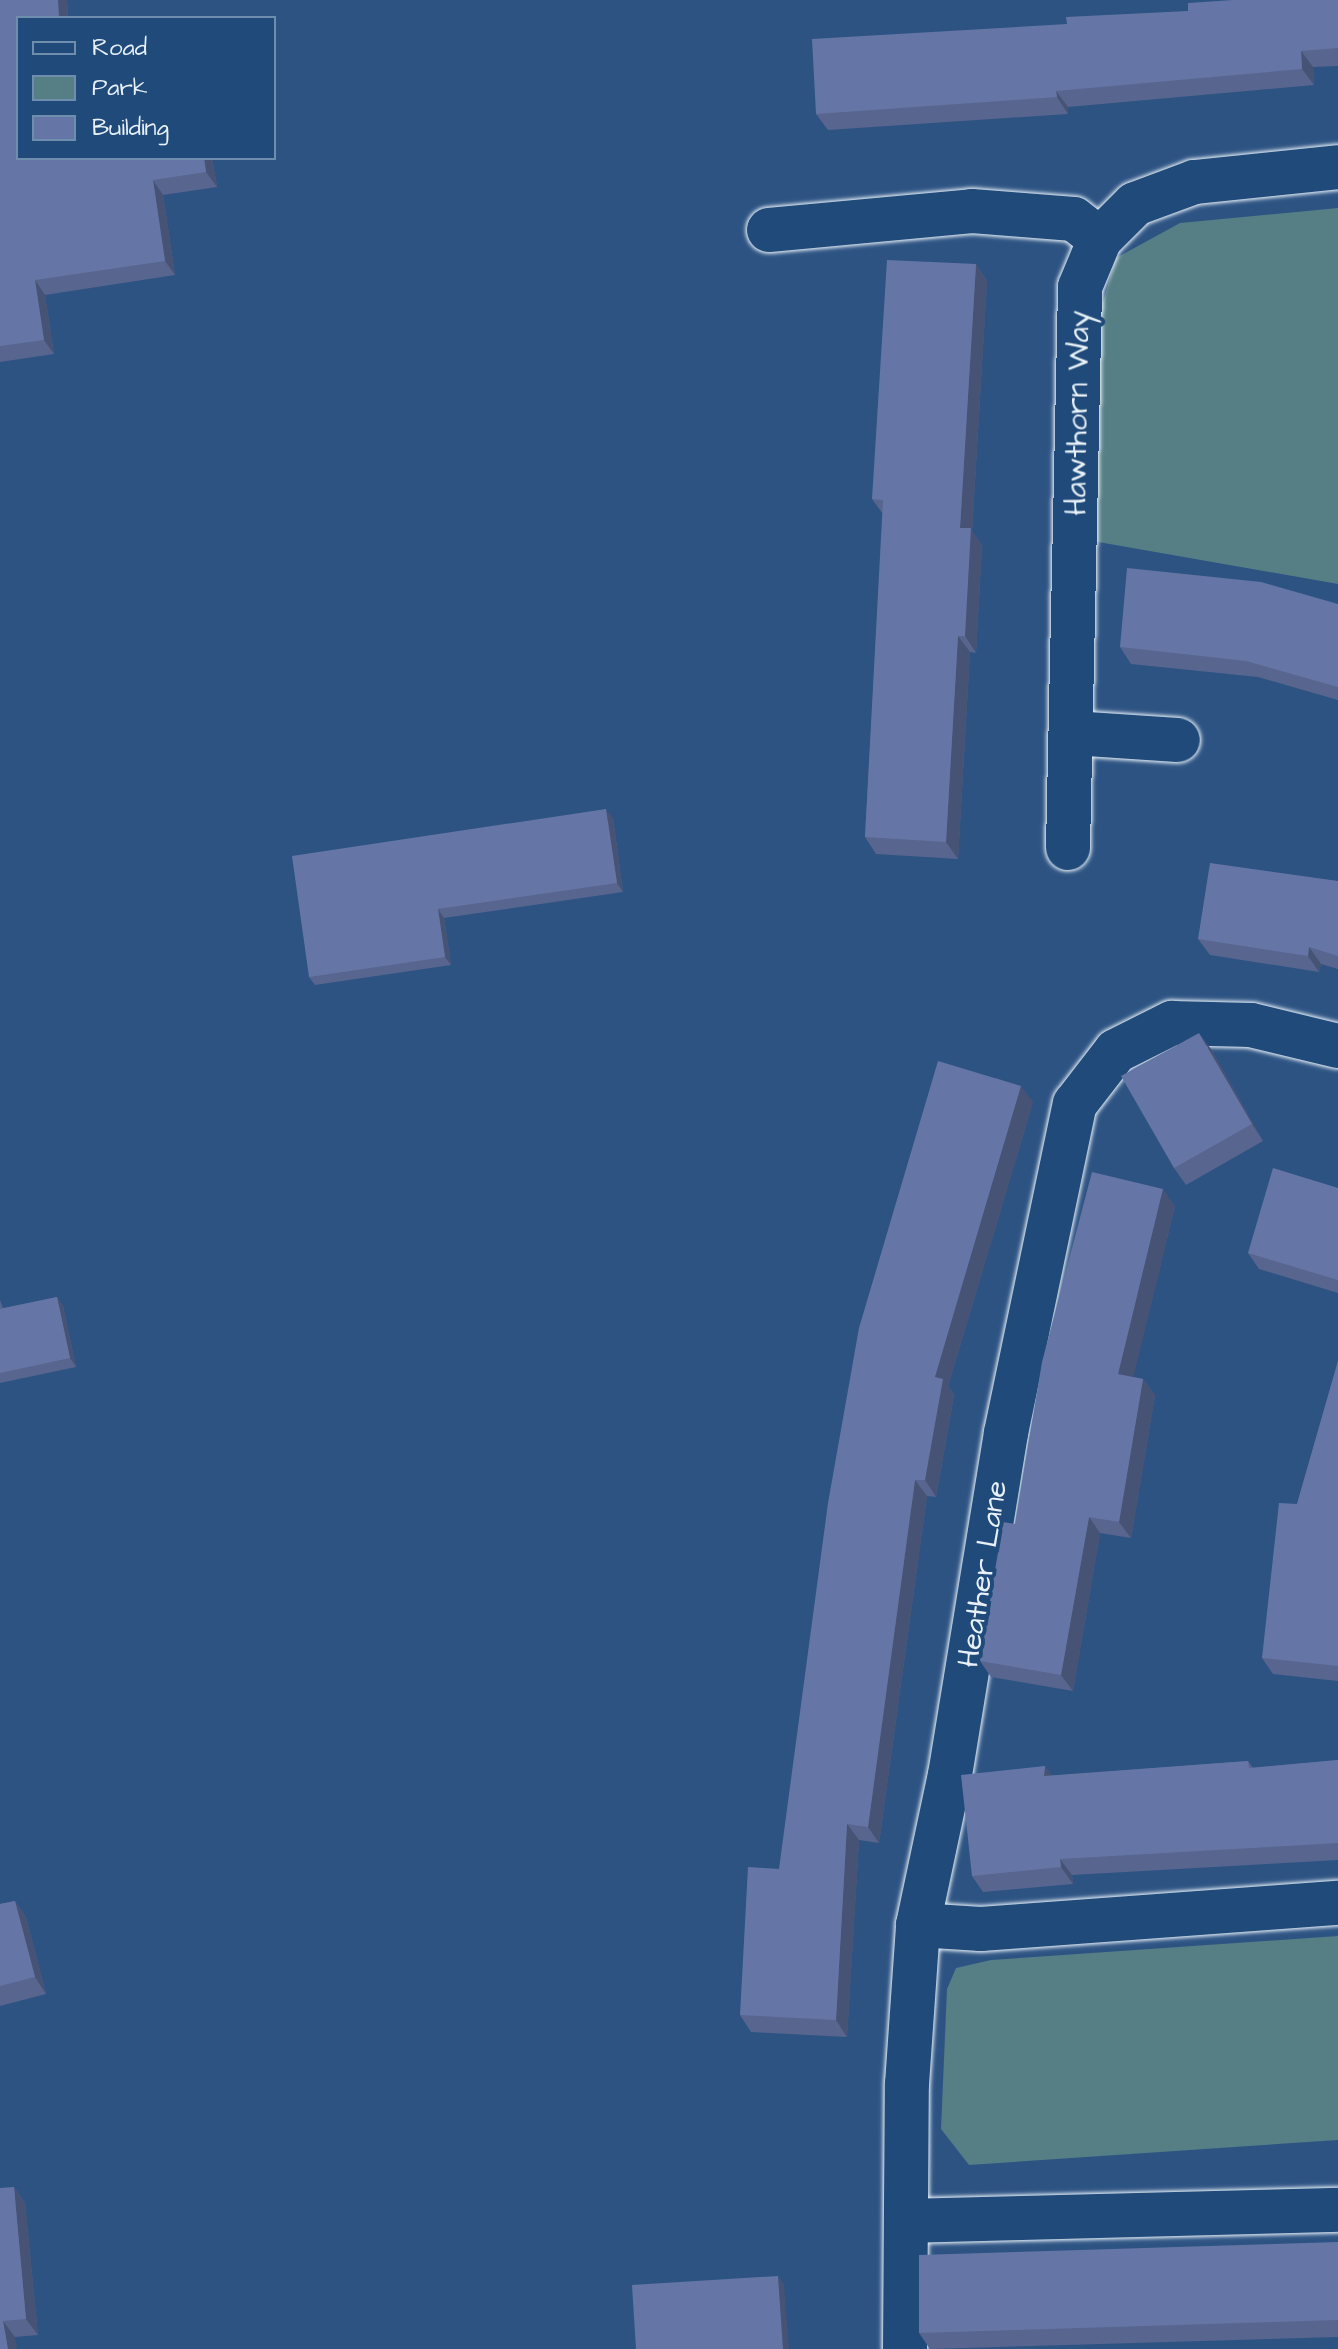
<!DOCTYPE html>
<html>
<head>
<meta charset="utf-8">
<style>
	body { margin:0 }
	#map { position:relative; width:1338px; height:2349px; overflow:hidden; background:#2d5383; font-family:"Architects Daughter",sans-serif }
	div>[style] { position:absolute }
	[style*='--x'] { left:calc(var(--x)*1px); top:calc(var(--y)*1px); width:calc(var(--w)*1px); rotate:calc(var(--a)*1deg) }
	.green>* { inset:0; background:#557e85 }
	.roads { filter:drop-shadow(0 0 2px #e8f1f8) drop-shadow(0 0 2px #e8f1f8) }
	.minor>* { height:44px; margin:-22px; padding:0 22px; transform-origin:22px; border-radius:22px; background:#1f4a7a }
	.wall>* { inset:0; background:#57658f }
	.shaded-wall>* { inset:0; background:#475374 }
	.building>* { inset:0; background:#6576a6 }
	span { translate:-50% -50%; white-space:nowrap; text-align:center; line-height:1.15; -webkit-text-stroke:8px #1f4a7a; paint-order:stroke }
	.street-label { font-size:30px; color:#e8f1f8 }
	.legend { position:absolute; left:16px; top:16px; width:260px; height:144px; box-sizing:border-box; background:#1f4a7a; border:2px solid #6f8dac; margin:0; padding:10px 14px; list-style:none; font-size:24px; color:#e8f1f8 }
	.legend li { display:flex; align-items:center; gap:16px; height:40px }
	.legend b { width:40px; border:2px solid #6f8dac }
</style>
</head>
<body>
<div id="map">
	<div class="green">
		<div style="clip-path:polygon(1338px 208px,1338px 584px,1087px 540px,1094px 333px,1116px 258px,1180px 223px)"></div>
		<div style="clip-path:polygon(1338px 1936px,1338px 2140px,969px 2165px,941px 2129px,947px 1989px,956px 1968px,991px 1960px)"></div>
	</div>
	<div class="roads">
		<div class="minor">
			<div style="--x:769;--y:230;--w:204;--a:-5.3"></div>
			<div style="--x:972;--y:211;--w:102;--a:4.5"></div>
			<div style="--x:1074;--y:219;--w:33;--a:38"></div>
			<div style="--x:1072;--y:733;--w:106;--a:3.8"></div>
			<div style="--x:1068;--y:848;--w:561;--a:-88.77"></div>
			<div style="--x:1080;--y:287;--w:52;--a:-67.4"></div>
			<div style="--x:1100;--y:239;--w:49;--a:-45"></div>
			<div style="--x:1135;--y:204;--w:63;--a:-20.4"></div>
			<div style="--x:1194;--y:182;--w:145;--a:-5.9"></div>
			<div style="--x:918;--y:1925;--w:63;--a:3.6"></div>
			<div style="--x:981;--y:1929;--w:358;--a:-4.2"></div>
			<div style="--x:908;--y:2221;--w:430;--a:-1.5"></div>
			<div style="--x:905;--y:2349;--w:265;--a:-89.6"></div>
			<div style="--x:907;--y:2084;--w:159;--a:-86"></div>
			<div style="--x:918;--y:1925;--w:153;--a:-78"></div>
			<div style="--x:950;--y:1775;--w:347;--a:-80.7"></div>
			<div style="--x:1006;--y:1433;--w:336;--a:-78.2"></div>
			<div style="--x:1075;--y:1104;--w:67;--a:-52.3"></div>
			<div style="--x:1116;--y:1051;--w:63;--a:-26.6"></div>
			<div style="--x:1172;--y:1023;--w:79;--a:1.5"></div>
			<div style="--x:1251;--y:1025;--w:89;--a:13.6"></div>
		</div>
	</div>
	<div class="wall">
		<div style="clip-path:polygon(0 0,67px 0,68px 18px,18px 18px,18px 158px,212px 158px,217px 187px,163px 195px,175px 275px,45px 295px,54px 354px,0 362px)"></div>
		<div style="clip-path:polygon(1338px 0,1338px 66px,1313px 67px,1314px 85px,1068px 107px,1068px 114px,828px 130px,816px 114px,1067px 24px,1188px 11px)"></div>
		<div style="clip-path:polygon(976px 264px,987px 281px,972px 531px,982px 545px,976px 653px,970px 652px,958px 859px,876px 854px,865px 837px,883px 514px,872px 499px)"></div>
		<div style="clip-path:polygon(1338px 604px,1338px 700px,1258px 677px,1131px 664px,1120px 647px)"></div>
		<div style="clip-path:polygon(613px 818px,623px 892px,444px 918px,451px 965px,315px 985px,309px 977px)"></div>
		<div style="clip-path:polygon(1338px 881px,1338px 969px,1321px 964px,1319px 972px,1210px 955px,1198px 939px)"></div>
		<div style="clip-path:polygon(1211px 1049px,1263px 1141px,1186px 1185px,1174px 1168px)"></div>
		<div style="clip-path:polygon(1033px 1102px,948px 1386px,954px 1395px,936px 1497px,927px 1496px,879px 1843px,859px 1840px,847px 2037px,751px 2032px,740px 2015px,779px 1869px)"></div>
		<div style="clip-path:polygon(1338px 1188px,1338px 1293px,1259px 1269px,1248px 1253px)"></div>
		<div style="clip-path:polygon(1175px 1206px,1133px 1377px,1143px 1379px,1155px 1395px,1131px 1538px,1100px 1533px,1073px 1691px,991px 1677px,980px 1661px)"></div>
		<div style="clip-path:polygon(57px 1297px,63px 1306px,76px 1367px,0 1383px,0 1300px,3px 1308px)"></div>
		<div style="clip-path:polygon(1338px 1361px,1338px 1681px,1273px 1674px,1262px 1658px,1297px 1504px)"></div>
		<div style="clip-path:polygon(1338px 1760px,1338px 1860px,1072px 1875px,1073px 1884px,983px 1892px,972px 1876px,1045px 1766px,1052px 1776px,1248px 1761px,1253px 1768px)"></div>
		<div style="clip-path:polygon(15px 1901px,26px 1917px,46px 1994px,0 2006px,0 1904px)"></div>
		<div style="clip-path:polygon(14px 2187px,25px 2203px,38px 2335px,15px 2337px,0 2349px)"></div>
		<div style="clip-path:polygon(1338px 2242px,1338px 2337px,930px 2349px,919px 2333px)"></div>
	</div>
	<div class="shaded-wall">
		<div style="clip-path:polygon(58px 0,67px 0,68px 18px,59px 18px)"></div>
		<div style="clip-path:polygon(1301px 51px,1313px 67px,1314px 85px,1302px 69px)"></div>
		<div style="clip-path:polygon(1056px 91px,1068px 107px,1068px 114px,1057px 97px)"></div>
		<div style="clip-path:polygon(204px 158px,212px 158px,217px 187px,206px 172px)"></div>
		<div style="clip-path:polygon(153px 180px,163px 195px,175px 275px,165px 261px)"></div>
		<div style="clip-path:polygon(976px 264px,987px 281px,972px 531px,982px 545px,976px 653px,965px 636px,960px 528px)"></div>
		<div style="clip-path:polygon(35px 280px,45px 295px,54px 354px,44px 340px)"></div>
		<div style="clip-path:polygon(958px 636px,970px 652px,958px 859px,946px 842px)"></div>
		<div style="clip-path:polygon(606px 809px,613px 818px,623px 892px,617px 883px)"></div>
		<div style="clip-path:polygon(438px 909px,444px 918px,451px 965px,445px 957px)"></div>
		<div style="clip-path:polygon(1309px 947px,1321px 964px,1319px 972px,1308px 956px)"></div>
		<div style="clip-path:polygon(1199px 1033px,1211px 1049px,1263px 1141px,1252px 1124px)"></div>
		<div style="clip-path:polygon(1021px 1086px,1033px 1102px,948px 1386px,954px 1395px,936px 1497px,925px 1480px,935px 1377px)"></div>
		<div style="clip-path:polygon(1163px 1189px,1175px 1206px,1130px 1391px,1118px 1374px)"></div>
		<div style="clip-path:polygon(57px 1297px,63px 1306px,76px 1367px,70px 1358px)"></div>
		<div style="clip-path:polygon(1143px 1379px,1155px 1395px,1131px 1538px,1119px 1522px)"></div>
		<div style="clip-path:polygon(915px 1480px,927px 1496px,879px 1843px,868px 1827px)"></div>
		<div style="clip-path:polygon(1089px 1517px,1100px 1533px,1073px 1691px,1061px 1675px)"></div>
		<div style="clip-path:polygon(1045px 1766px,1057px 1783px,1044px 1776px)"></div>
		<div style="clip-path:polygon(847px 1824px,859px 1840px,847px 2037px,836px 2020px)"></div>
		<div style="clip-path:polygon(1060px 1859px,1072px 1875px,1073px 1884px,1061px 1867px)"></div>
		<div style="clip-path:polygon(15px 1901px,26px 1917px,46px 1994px,35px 1977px)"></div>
		<div style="clip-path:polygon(14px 2187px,25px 2203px,38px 2335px,26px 2319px)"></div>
		<div style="clip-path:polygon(778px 2276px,784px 2284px,789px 2349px,783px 2349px)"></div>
		<div style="clip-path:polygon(3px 2321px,15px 2337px,17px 2349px,8px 2349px)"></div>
	</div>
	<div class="building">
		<div style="clip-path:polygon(0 0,58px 0,59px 18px,18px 18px,18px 158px,204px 158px,206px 172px,153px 180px,165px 261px,35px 280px,44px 340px,0 346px)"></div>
		<div style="clip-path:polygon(1233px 0,1338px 0,1338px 48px,1301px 51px,1302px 69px,1056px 91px,1057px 97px,816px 114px,812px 39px,1067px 24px,1066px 17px,1188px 11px,1188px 3px)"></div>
		<div style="clip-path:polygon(887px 260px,976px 264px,960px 528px,971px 528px,965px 636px,958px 636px,946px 842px,865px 837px,883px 500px,872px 499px)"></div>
		<div style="clip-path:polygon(1127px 568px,1261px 582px,1338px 604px,1338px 687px,1246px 661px,1120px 647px)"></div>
		<div style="clip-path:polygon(606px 809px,617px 883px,438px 909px,445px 957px,309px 977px,292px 856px)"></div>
		<div style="clip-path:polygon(1210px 863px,1338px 881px,1338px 956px,1309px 947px,1308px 956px,1198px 939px)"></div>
		<div style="clip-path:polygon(1199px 1033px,1252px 1124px,1174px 1168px,1121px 1076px)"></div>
		<div style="clip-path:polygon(938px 1061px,1021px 1086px,935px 1377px,943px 1379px,925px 1480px,915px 1480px,868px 1827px,847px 1824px,836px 2020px,740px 2015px,748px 1867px,779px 1869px,828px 1503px,859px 1328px)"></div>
		<div style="clip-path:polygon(1273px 1168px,1338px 1188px,1338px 1280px,1248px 1253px)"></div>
		<div style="clip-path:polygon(1092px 1172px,1163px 1189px,1118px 1374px,1143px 1379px,1119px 1522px,1089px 1517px,1061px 1675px,980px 1661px,1003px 1522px,1015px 1524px,1042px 1362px)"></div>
		<div style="clip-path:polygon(57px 1297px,70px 1358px,0 1373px,0 1309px)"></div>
		<div style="clip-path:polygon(1338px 1361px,1338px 1666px,1262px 1658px,1279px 1503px,1297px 1504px)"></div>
		<div style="clip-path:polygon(1338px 1760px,1338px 1843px,1060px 1859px,1061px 1867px,972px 1876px,961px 1775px,1045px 1766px,1044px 1776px,1248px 1761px,1249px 1768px)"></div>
		<div style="clip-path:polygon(15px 1901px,35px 1977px,0 1986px,0 1904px)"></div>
		<div style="clip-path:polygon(14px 2187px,26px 2319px,3px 2321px,8px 2349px,0 2349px,0 2188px)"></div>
		<div style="clip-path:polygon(1338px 2242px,1338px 2320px,919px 2333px,919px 2255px)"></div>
		<div style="clip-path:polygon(778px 2276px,783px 2349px,636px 2349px,632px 2285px)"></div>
	</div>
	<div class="street-label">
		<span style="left:1078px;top:413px;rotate:-89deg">Hawthorn Way</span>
		<span style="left:983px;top:1574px;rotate:-81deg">Heather Lane</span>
	</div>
	<ul class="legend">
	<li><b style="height:10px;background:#1f4a7a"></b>Road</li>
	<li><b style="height:22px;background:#557e85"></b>Park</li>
	<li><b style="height:22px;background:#6576a6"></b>Building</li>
	</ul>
</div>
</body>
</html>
